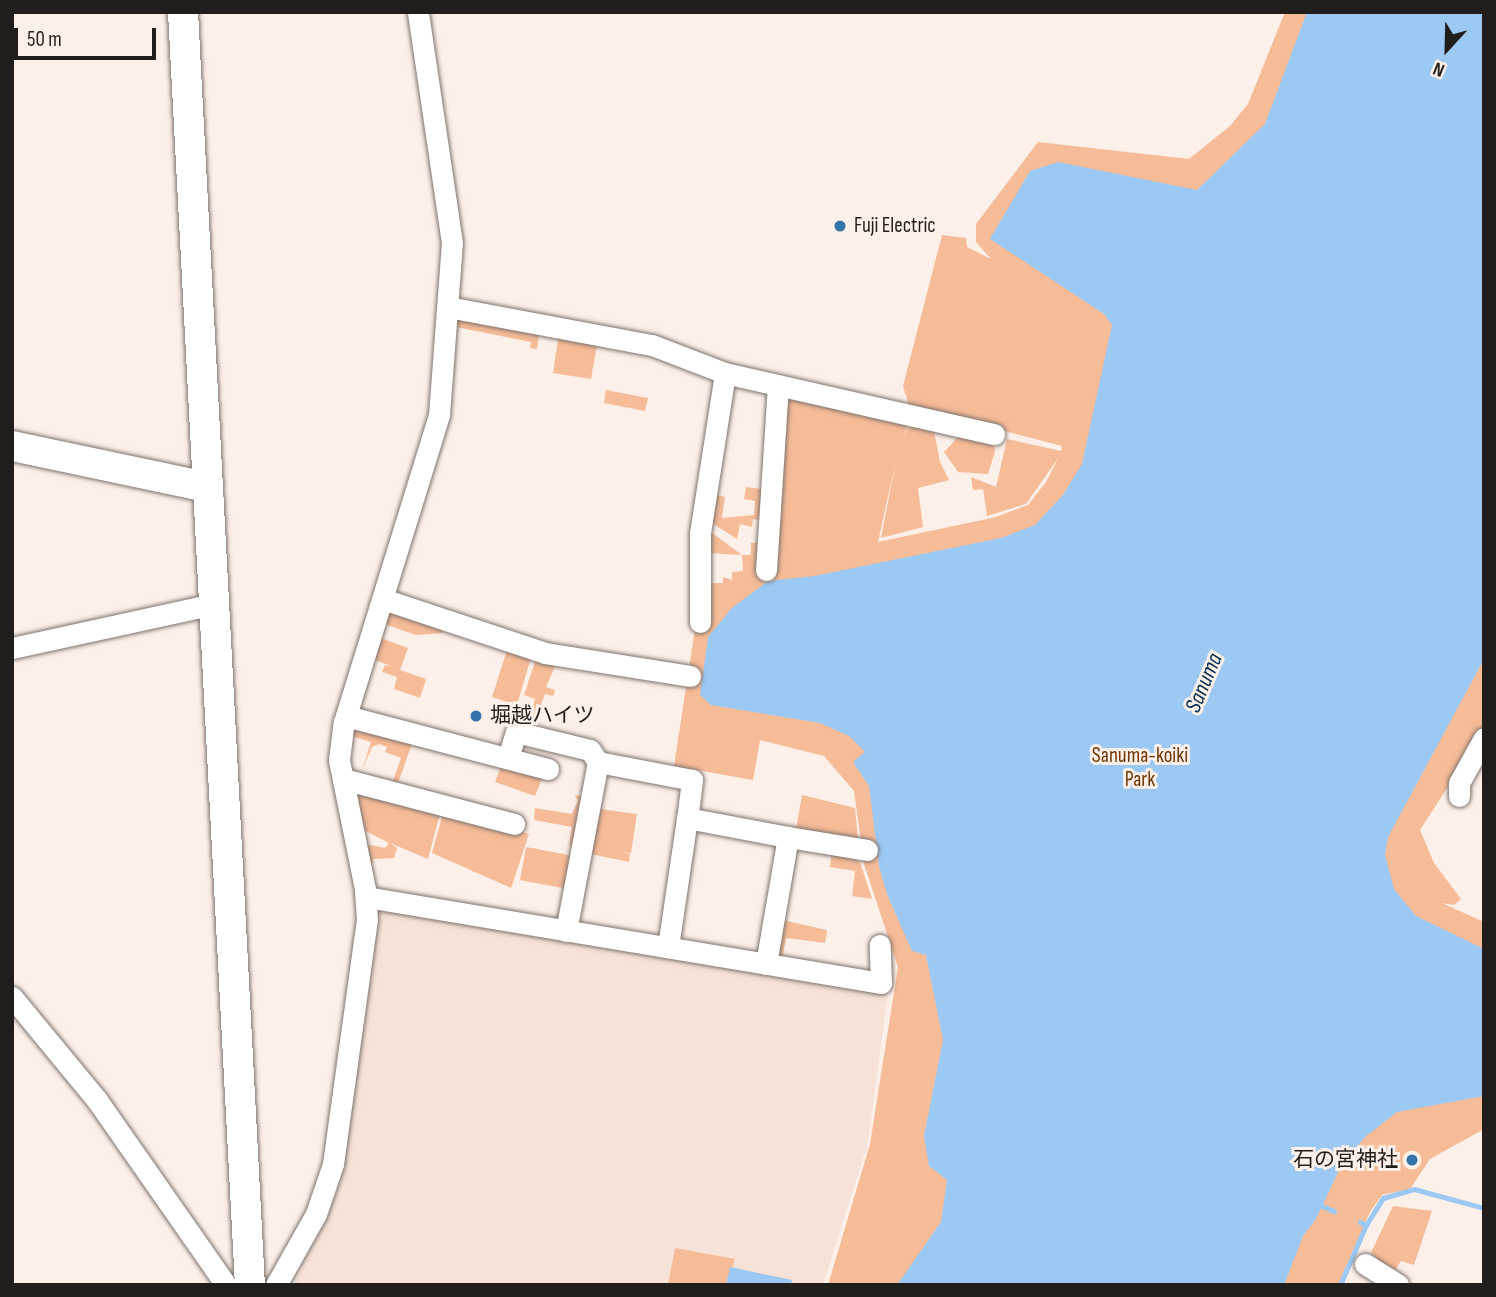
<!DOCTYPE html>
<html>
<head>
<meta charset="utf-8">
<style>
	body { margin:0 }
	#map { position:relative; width:1496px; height:1297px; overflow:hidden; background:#fdf0e9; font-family:"Sofia Sans Condensed","Noto Sans JP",sans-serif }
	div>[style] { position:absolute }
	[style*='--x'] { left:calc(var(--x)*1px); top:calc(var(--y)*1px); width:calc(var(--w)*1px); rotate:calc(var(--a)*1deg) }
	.built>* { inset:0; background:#f6e2d7 }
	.green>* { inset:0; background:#f6bb97 }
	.water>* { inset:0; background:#9bc9f4 }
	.stream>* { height:5px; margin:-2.5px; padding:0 2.5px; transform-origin:2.5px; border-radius:2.5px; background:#9bc9f4 }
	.roads { filter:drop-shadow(0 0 2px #7e736d) drop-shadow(0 0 2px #7e736d) }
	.street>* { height:21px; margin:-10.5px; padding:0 10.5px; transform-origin:10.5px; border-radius:10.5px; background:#fff }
	.secondary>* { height:30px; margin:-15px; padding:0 15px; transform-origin:15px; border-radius:15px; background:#fff }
	.dots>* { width:19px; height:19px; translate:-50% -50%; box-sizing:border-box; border:4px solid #fdf0e9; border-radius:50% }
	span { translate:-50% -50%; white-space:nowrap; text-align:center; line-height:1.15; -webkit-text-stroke:6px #fdf0e9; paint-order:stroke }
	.poi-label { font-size:21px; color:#211d1a }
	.left { translate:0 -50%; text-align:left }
	.right { translate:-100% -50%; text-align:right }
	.park-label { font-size:21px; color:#713502 }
	.water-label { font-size:23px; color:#012f50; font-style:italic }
	.frame { position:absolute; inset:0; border:14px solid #211d1a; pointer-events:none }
	.north { position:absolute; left:1412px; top:14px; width:70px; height:70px; -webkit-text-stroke:5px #fdf0e9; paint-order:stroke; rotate:202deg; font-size:19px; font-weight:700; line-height:28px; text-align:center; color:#211d1a }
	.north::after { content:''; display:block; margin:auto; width:24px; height:32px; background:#211d1a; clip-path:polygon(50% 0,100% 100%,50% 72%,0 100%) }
	.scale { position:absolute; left:14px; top:28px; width:142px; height:32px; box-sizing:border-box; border:4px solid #211d1a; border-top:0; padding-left:9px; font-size:21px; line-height:24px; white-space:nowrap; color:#211d1a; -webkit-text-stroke:5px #fdf0e9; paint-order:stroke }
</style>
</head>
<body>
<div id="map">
	<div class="built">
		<div style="clip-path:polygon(375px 907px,888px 992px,868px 1143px,823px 1285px,294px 1285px,315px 1236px)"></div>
	</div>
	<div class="green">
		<div style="clip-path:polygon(1285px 12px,1484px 12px,1484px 731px,1420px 830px,1434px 863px,1461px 899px,1454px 905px,1442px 903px,1484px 922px,1484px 1129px,1430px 1159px,1410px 1189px,1382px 1195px,1370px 1212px,1338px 1285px,828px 1285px,870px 1144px,898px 967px,864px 864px,854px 791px,824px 756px,760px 740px,753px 780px,674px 766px,702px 583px,723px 583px,723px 577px,732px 580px,732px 572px,743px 571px,742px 555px,709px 553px,704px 527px,742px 555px,751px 555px,751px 543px,763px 543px,780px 390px,909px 420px,903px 440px,907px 429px,920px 423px,934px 431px,940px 462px,949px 480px,918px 488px,923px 527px,881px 538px,896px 460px,878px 542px,996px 517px,1028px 505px,1046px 482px,1059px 457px,1026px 504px,987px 516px,983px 489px,973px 490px,971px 477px,996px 487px,1007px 439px,1061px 451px,1062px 446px,909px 406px,903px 386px,942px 235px,966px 238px,967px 247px,991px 259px,976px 242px,976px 224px,1038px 142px,1189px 159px,1230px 126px,1248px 104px)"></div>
		<div style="clip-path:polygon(457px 317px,540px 330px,537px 349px,530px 348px,531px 342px,456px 327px)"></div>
		<div style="clip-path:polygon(559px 333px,598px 339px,591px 379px,553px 373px)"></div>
		<div style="clip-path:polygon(606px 390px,648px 398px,645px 411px,604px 403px)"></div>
		<div style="clip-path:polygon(962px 433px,993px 442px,995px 451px,988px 474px,958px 472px,944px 452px)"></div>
		<div style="clip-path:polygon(746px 487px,770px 490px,766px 521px,753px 519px,752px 527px,740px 524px,737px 539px,704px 518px,709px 494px,725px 497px,722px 518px,754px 515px,755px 501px,744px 499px)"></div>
		<div style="clip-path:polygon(391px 610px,441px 627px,443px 633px,416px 635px,384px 624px)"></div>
		<div style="clip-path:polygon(381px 638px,408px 648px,400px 670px,426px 679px,420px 698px,394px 689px,397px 677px,382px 672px,385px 665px,393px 667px,373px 659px)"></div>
		<div style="clip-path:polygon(508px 647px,532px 654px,517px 705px,492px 697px)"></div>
		<div style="clip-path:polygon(536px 659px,556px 664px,546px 687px,555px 690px,553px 696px,545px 694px,537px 715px,531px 713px,535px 699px,524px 695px)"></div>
		<div style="clip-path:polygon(359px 725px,413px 741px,398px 783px,393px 781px,401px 758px,385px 752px,387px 747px,379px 744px,372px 747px,362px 770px,371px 742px,348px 735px)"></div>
		<div style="clip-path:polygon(502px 763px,544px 774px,535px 796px,495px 782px)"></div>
		<div style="clip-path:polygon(354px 791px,441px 810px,428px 859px,390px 843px,397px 848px,394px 858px,373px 859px,371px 869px,365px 844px,385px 848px,389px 843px,360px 828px)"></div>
		<div style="clip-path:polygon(575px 795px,582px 796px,575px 846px,569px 845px,572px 827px,534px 820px,535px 808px,572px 814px,578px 801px)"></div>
		<div style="clip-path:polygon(802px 795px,855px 808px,858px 839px,796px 829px)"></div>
		<div style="clip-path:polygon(593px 808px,637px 814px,631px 853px,621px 852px,630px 854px,629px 862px,586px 853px)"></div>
		<div style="clip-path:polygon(444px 810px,529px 834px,511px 888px,432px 853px)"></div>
		<div style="clip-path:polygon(526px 847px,574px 856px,568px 889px,520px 880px)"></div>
		<div style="clip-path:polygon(832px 850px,860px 862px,872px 899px,852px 896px,855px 871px,830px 867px)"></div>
		<div style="clip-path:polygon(782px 920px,827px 930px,825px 943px,786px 938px,782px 958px,776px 951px)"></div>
		<div style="clip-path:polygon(1393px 1206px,1432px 1211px,1414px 1265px,1401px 1261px,1393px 1274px,1371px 1253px)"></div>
		<div style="clip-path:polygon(675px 1248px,735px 1259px,726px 1285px,668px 1285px)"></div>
	</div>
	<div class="water">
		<div style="clip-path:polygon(1307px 12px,1484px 12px,1484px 659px,1388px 837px,1385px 855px,1394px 889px,1416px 916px,1484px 949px,1484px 1096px,1397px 1112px,1365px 1137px,1340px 1168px,1316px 1219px,1303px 1236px,1284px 1285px,897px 1285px,941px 1222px,947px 1180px,929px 1166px,924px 1136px,943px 1040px,926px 955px,912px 951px,887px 894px,879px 866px,869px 786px,853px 762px,865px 752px,849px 736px,820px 723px,711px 705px,700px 695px,708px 637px,732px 608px,768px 581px,814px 576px,1001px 538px,1035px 525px,1063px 495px,1082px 464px,1112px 325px,1104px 314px,990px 239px,1030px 171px,1058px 162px,1197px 190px,1265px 124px)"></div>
		<div style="clip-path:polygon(730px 1267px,792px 1280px,791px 1285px,726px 1285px)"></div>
	</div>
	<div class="stream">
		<div style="--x:1322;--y:1206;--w:13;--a:23"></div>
		<div style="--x:1360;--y:1222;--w:7;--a:27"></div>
		<div style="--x:1366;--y:1225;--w:32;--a:-58"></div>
		<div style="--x:1383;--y:1198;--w:32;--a:-16"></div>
		<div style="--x:1414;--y:1189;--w:73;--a:15.2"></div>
		<div style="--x:1340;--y:1285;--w:65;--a:-66.6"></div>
	</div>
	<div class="roads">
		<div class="street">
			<div style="--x:448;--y:307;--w:208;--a:10.6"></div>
			<div style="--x:652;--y:345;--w:78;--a:21"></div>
			<div style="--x:725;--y:373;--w:276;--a:12.8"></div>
			<div style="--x:766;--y:570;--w:185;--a:-86.3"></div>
			<div style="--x:383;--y:599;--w:171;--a:18.4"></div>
			<div style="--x:545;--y:653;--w:147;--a:9"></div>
			<div style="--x:700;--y:622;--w:89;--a:-90"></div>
			<div style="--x:700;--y:533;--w:162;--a:-81.1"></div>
			<div style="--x:12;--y:648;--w:206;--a:-12.3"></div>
			<div style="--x:346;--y:716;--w:209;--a:14.7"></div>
			<div style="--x:508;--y:758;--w:27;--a:-73"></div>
			<div style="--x:516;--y:732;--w:76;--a:13.7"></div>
			<div style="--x:590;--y:750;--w:14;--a:56"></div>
			<div style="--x:598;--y:762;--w:96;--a:10.8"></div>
			<div style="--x:692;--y:780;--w:38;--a:97"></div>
			<div style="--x:343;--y:779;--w:177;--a:14.7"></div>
			<div style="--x:1459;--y:796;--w:13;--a:-90"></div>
			<div style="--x:1459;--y:783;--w:51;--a:-60.9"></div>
			<div style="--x:366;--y:897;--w:522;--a:9.48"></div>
			<div style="--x:881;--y:983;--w:38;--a:-92"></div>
			<div style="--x:566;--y:931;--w:172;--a:-79.3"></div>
			<div style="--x:668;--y:947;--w:130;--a:-81.6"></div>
			<div style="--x:687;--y:818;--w:103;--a:10.7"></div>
			<div style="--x:766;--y:964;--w:129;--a:-80.2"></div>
			<div style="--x:788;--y:837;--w:80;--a:9.3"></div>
			<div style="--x:12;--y:997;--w:134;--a:50.5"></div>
			<div style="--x:97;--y:1100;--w:226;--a:55.1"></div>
			<div style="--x:1365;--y:1264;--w:39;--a:32"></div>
			<div style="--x:276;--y:1285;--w:81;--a:-60.6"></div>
			<div style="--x:316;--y:1214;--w:53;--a:-71.2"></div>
			<div style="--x:333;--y:1164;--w:246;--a:-82.1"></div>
			<div style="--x:367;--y:920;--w:31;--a:-94"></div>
			<div style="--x:365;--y:889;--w:132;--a:-101.4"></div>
			<div style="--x:339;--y:760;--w:38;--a:-83"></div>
			<div style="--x:344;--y:722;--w:321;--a:-72.8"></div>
			<div style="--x:439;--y:415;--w:172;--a:-85.7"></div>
			<div style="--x:452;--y:243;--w:233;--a:-98.4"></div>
		</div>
		<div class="secondary">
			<div style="--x:183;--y:12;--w:1275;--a:86.99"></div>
			<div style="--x:12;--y:446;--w:199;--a:11.9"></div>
		</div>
	</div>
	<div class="dots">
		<div style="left:840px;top:226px;background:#3374ab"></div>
		<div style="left:476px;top:716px;background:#3374ab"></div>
		<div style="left:1412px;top:1160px;background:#3374ab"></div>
	</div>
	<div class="poi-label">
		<span class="left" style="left:854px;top:226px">Fuji Electric</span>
		<span class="left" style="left:490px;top:716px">堀越ハイツ</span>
		<span class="right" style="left:1398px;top:1160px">石の宮神社</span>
	</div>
	<div class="park-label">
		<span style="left:1140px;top:768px">Sanuma-koiki<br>Park</span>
	</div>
	<div class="water-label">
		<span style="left:1204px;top:683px;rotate:-67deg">Sanuma</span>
	</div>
	<div class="frame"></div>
	<div class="north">N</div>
	<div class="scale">50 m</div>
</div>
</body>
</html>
